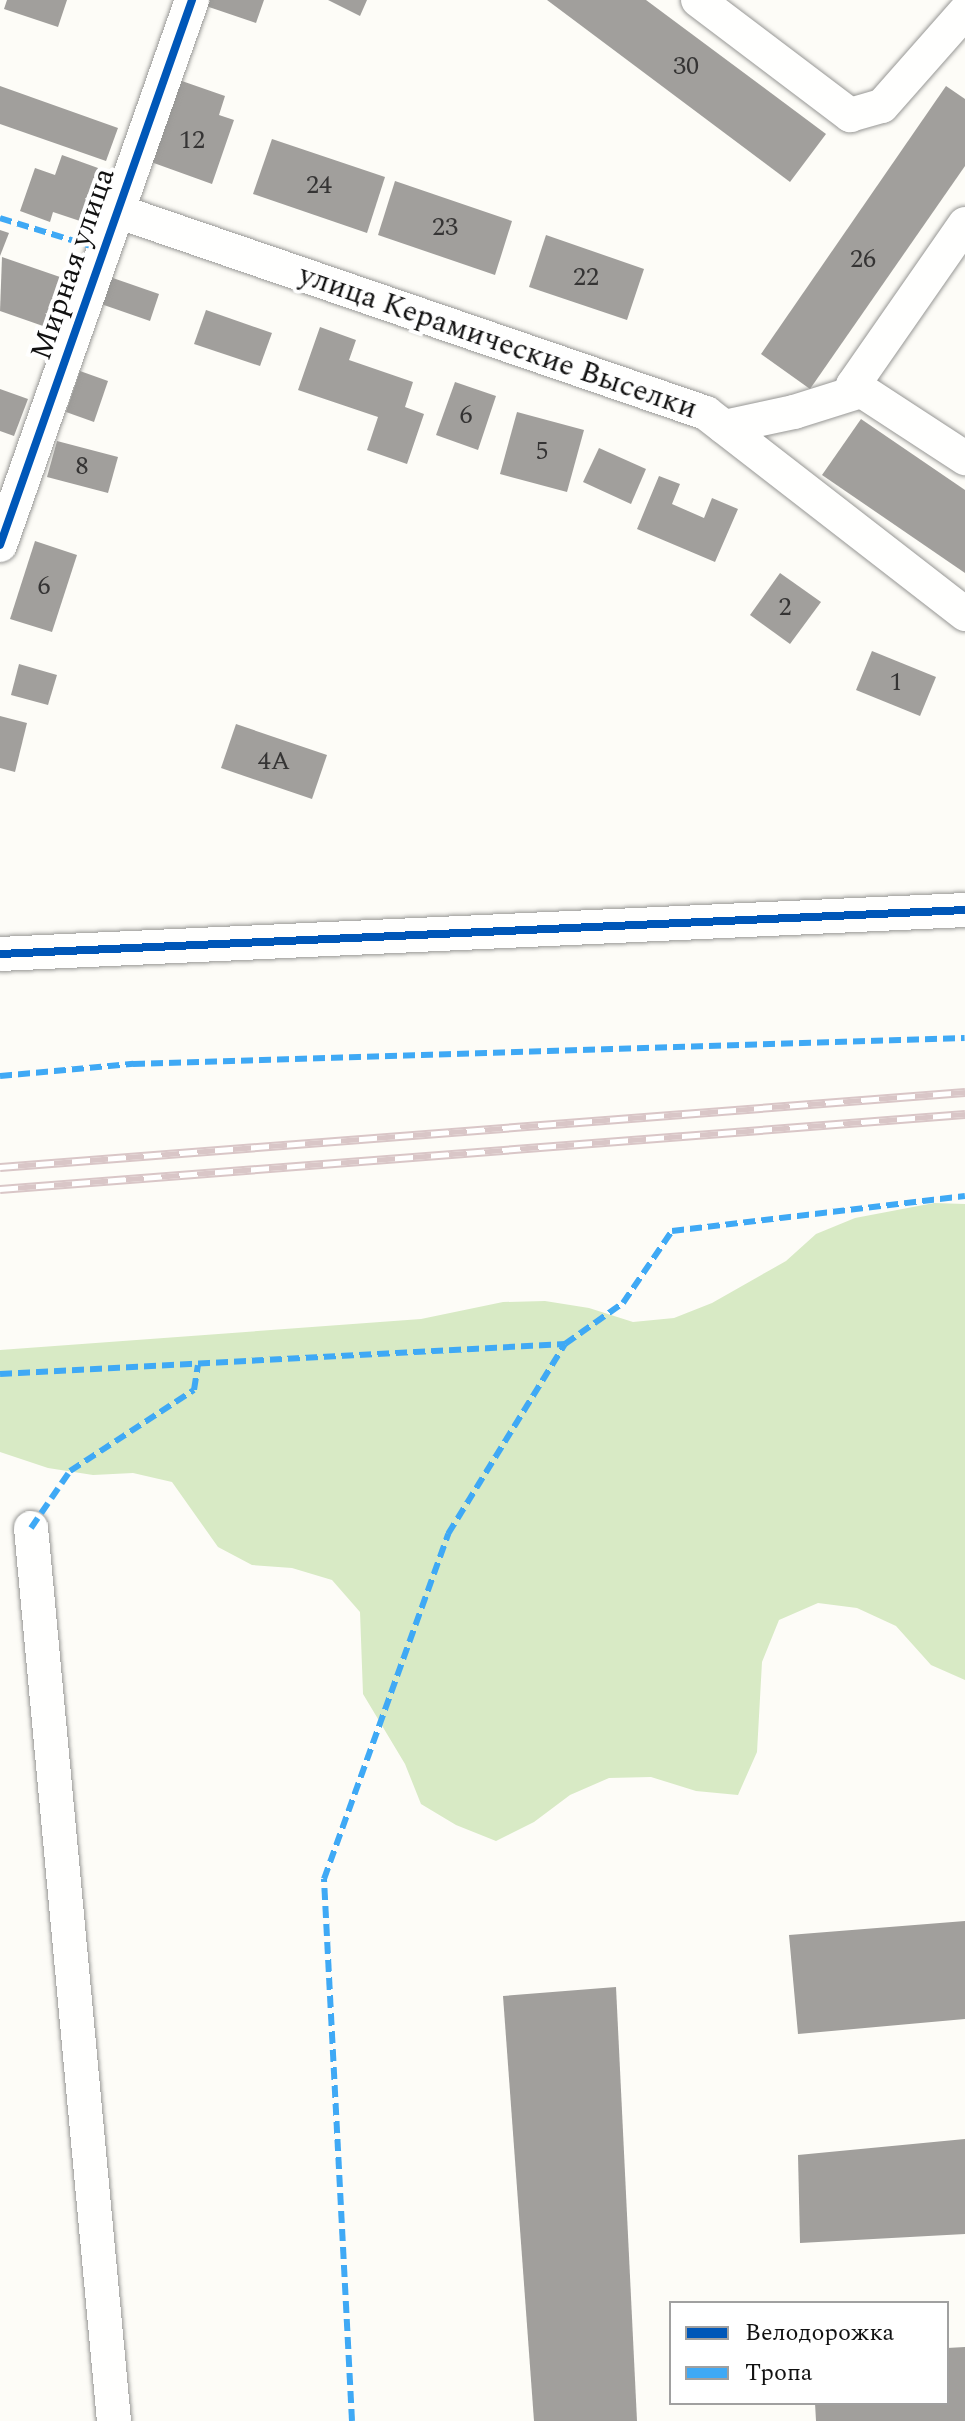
<!DOCTYPE html>
<html>
<head>
<meta charset="utf-8">
<style>
	body { margin:0 }
	#map { position:relative; width:965px; height:2421px; overflow:hidden; background:#fdfcf7; font-family:Spectral,serif }
	div>[style] { position:absolute }
	[style*='--x'] { left:calc(var(--x)*1px); top:calc(var(--y)*1px); width:calc(var(--w)*1px); rotate:calc(var(--a)*1deg) }
	.forest>* { inset:0; background:#d8eac5 }
	.building>* { inset:0; background:#a19f9c }
	.roads { filter:drop-shadow(0 0 2px #979795) drop-shadow(0 0 2px #979795) }
	.minor>* { height:34px; margin:-17px; padding:0 17px; transform-origin:17px; border-radius:17px; background:#fffffe }
	.rail>* { height:9px; margin-top:-4.5px; transform-origin:0; background:repeating-linear-gradient(90deg,#fff 0 18px,#d9c6c7 0 36px); box-sizing:border-box; border-block:2px solid #d9c6c7 }
	.quiet>* { height:6px; margin-top:-3px; transform-origin:0; background:repeating-linear-gradient(90deg,#3fa9f5 0 12px,transparent 0 18px) }
	.cycleway>* { height:8px; margin:-4px; padding:0 4px; transform-origin:4px; border-radius:4px; background:#0057b8 }
	span { translate:-50% -50%; white-space:nowrap; text-align:center; line-height:1.15; -webkit-text-stroke:8px #fff; paint-order:stroke }
	.number-label { font-size:26px; color:#353434 }
	.number-label span { -webkit-text-stroke-width:0 }
	.street-label { font-size:30px; color:#111 }
	.legend { position:absolute; left:669px; top:2301px; width:280px; height:104px; box-sizing:border-box; background:#fff; border:2px solid #a0a0a0; margin:0; padding:10px 14px; list-style:none; font-size:24px; color:#111 }
	.legend li { display:flex; align-items:center; gap:16px; height:40px }
	.legend b { width:40px; border:2px solid #a0a0a0 }
</style>
</head>
<body>
<div id="map">
	<div class="forest">
		<div style="clip-path:polygon(934px 1203px,965px 1204px,965px 1680px,931px 1665px,896px 1626px,857px 1608px,818px 1603px,779px 1620px,762px 1662px,757px 1752px,738px 1795px,696px 1791px,651px 1777px,609px 1778px,570px 1795px,534px 1822px,496px 1841px,456px 1825px,421px 1804px,405px 1764px,363px 1694px,360px 1612px,332px 1580px,292px 1568px,252px 1565px,218px 1547px,172px 1482px,133px 1473px,93px 1475px,48px 1468px,0 1452px,0 1350px,421px 1319px,503px 1302px,545px 1301px,589px 1308px,633px 1322px,674px 1318px,712px 1303px,786px 1261px,816px 1234px,855px 1218px)"></div>
	</div>
	<div class="building">
		<div style="clip-path:polygon(7px 0,67px 0,58px 27px,4px 9px)"></div>
		<div style="clip-path:polygon(205px 0,264px 0,256px 23px,203px 5px)"></div>
		<div style="clip-path:polygon(328px 0,367px 0,360px 16px)"></div>
		<div style="clip-path:polygon(547px 0,646px 0,826px 134px,790px 182px)"></div>
		<div style="clip-path:polygon(179px 80px,225px 96px,219px 115px,234px 120px,212px 184px,151px 162px)"></div>
		<div style="clip-path:polygon(0 86px,118px 128px,106px 161px,0 124px)"></div>
		<div style="clip-path:polygon(946px 86px,965px 99px,965px 166px,810px 389px,761px 354px)"></div>
		<div style="clip-path:polygon(272px 139px,385px 177px,367px 233px,253px 194px)"></div>
		<div style="clip-path:polygon(62px 155px,98px 168px,80px 221px,53px 212px,50px 222px,20px 211px,35px 168px,55px 175px)"></div>
		<div style="clip-path:polygon(395px 181px,512px 221px,495px 275px,378px 235px)"></div>
		<div style="clip-path:polygon(0 230px,9px 233px,0 256px)"></div>
		<div style="clip-path:polygon(546px 235px,644px 269px,627px 320px,529px 287px)"></div>
		<div style="clip-path:polygon(2px 257px,60px 277px,43px 326px,0 311px)"></div>
		<div style="clip-path:polygon(110px 277px,159px 294px,150px 321px,101px 304px)"></div>
		<div style="clip-path:polygon(206px 310px,272px 333px,260px 366px,194px 344px)"></div>
		<div style="clip-path:polygon(320px 327px,356px 340px,349px 360px,413px 382px,405px 407px,424px 414px,407px 464px,367px 450px,378px 417px,298px 390px)"></div>
		<div style="clip-path:polygon(80px 371px,108px 381px,94px 422px,66px 412px)"></div>
		<div style="clip-path:polygon(455px 382px,496px 396px,478px 450px,436px 435px)"></div>
		<div style="clip-path:polygon(0 389px,28px 399px,14px 436px,0 431px)"></div>
		<div style="clip-path:polygon(517px 412px,584px 430px,567px 492px,500px 474px)"></div>
		<div style="clip-path:polygon(861px 419px,965px 490px,965px 573px,822px 475px)"></div>
		<div style="clip-path:polygon(57px 441px,118px 457px,108px 493px,47px 477px)"></div>
		<div style="clip-path:polygon(599px 448px,646px 469px,631px 504px,583px 482px)"></div>
		<div style="clip-path:polygon(659px 476px,680px 484px,672px 504px,704px 518px,712px 498px,738px 509px,715px 562px,637px 529px)"></div>
		<div style="clip-path:polygon(35px 541px,77px 555px,52px 632px,10px 619px)"></div>
		<div style="clip-path:polygon(780px 573px,821px 602px,790px 644px,750px 615px)"></div>
		<div style="clip-path:polygon(872px 651px,936px 677px,920px 716px,856px 690px)"></div>
		<div style="clip-path:polygon(19px 664px,57px 675px,48px 705px,11px 695px)"></div>
		<div style="clip-path:polygon(0 716px,27px 723px,15px 772px,0 768px)"></div>
		<div style="clip-path:polygon(236px 724px,327px 755px,312px 799px,221px 768px)"></div>
		<div style="clip-path:polygon(965px 1921px,965px 2019px,798px 2034px,789px 1935px)"></div>
		<div style="clip-path:polygon(616px 1987px,637px 2421px,534px 2421px,503px 1996px)"></div>
		<div style="clip-path:polygon(965px 2139px,965px 2234px,800px 2243px,798px 2155px)"></div>
		<div style="clip-path:polygon(965px 2347px,965px 2421px,816px 2421px,815px 2403px,947px 2403px,947px 2348px)"></div>
	</div>
	<div class="roads">
		<div class="minor">
			<div style="--x:698;--y:0;--w:191;--a:37.1"></div>
			<div style="--x:850;--y:115;--w:33;--a:-16"></div>
			<div style="--x:882;--y:106;--w:125;--a:-48.6"></div>
			<div style="--x:117;--y:211;--w:623;--a:18.93"></div>
			<div style="--x:706;--y:413;--w:328;--a:37.8"></div>
			<div style="--x:965;--y:224;--w:196;--a:124.8"></div>
			<div style="--x:853;--y:385;--w:134;--a:33.1"></div>
			<div style="--x:724;--y:427;--w:72;--a:-12.1"></div>
			<div style="--x:794;--y:412;--w:70;--a:-17.4"></div>
			<div style="--x:0;--y:545;--w:578;--a:-70.59"></div>
			<div style="--x:0;--y:954;--w:966;--a:-2.61"></div>
			<div style="--x:31;--y:1528;--w:897;--a:84.69"></div>
		</div>
	</div>
	<div class="rail">
		<div style="--x:0;--y:1167;--w:968;--a:-4.44"></div>
		<div style="--x:0;--y:1189;--w:968;--a:-4.44"></div>
	</div>
	<div class="quiet">
		<div style="--x:0;--y:218;--w:109;--a:17.1"></div>
		<div style="--x:0;--y:1076;--w:134;--a:-5.2"></div>
		<div style="--x:133;--y:1064;--w:832;--a:-1.79"></div>
		<div style="--x:0;--y:1374;--w:566;--a:-3.04"></div>
		<div style="--x:565;--y:1344;--w:71;--a:-35.3"></div>
		<div style="--x:623;--y:1303;--w:87;--a:-55.8"></div>
		<div style="--x:672;--y:1231;--w:295;--a:-6.8"></div>
		<div style="--x:31;--y:1528;--w:69;--a:-55.6"></div>
		<div style="--x:70;--y:1471;--w:148;--a:-33.2"></div>
		<div style="--x:194;--y:1390;--w:25;--a:-81"></div>
		<div style="--x:352;--y:2421;--w:543;--a:-92.96"></div>
		<div style="--x:324;--y:1879;--w:367;--a:-70.2"></div>
		<div style="--x:448;--y:1534;--w:223;--a:-58.4"></div>
	</div>
	<div class="cycleway">
		<div style="--x:0;--y:545;--w:578;--a:-70.59"></div>
		<div style="--x:0;--y:954;--w:966;--a:-2.61"></div>
	</div>
	<div class="number-label">
		<span style="left:686px;top:67px">30</span>
		<span style="left:192px;top:141px">12</span>
		<span style="left:319px;top:186px">24</span>
		<span style="left:445px;top:228px">23</span>
		<span style="left:863px;top:260px">26</span>
		<span style="left:586px;top:278px">22</span>
		<span style="left:466px;top:416px">6</span>
		<span style="left:542px;top:452px">5</span>
		<span style="left:82px;top:467px">8</span>
		<span style="left:44px;top:587px">6</span>
		<span style="left:785px;top:608px">2</span>
		<span style="left:896px;top:683px">1</span>
		<span style="left:274px;top:762px">4А</span>
	</div>
	<div class="street-label">
		<span style="left:73px;top:264px;rotate:-71deg">Мирная улица</span>
		<span style="left:498px;top:342px;rotate:19deg">улица Керамические Выселки</span>
	</div>
	<ul class="legend">
	<li><b style="height:10px;background:#0057b8"></b>Велодорожка</li>
	<li><b style="height:10px;background:#3fa9f5"></b>Тропа</li>
	</ul>
</div>
</body>
</html>
